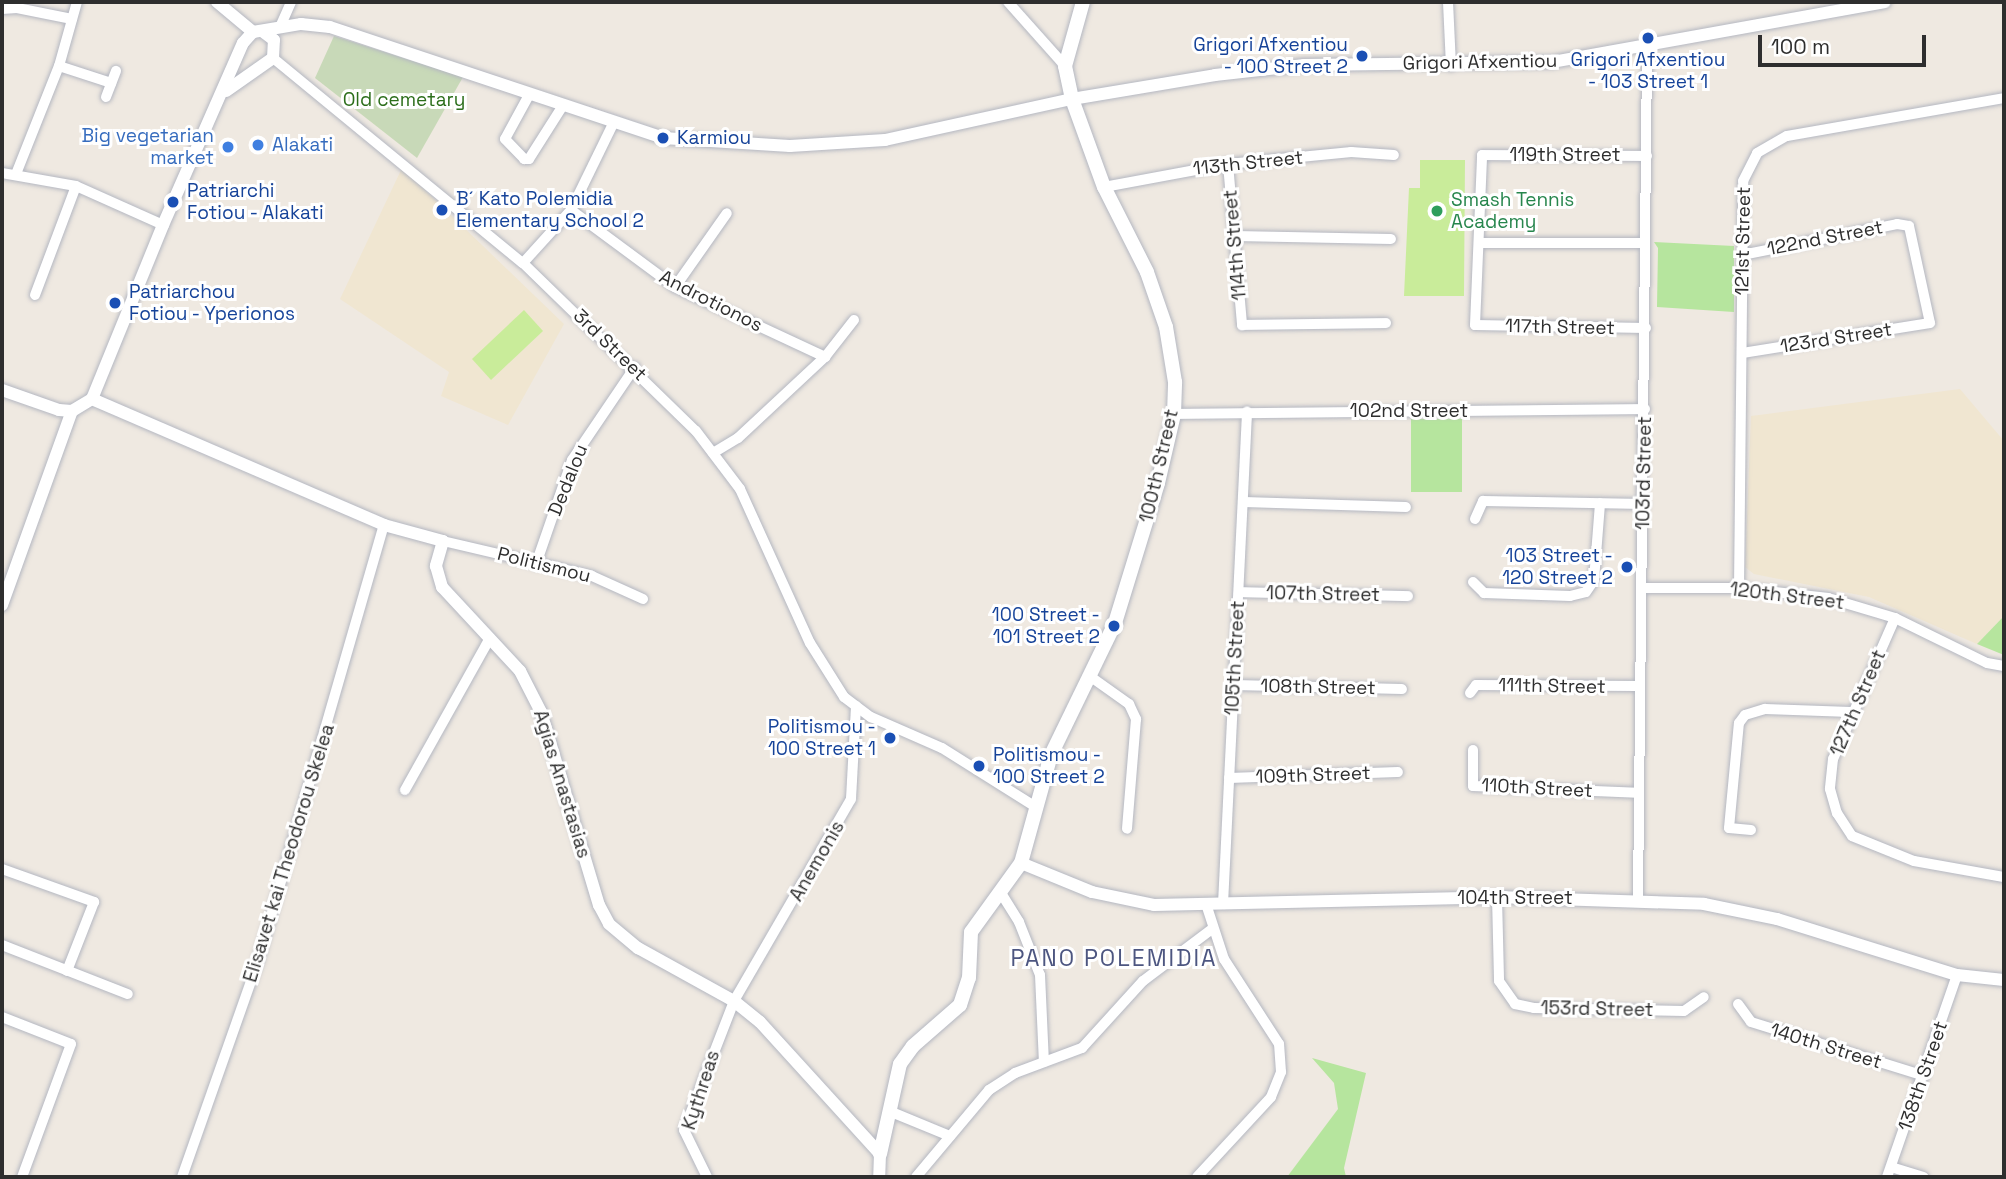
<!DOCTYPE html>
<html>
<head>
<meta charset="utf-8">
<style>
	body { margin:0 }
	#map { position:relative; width:2006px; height:1179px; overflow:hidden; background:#efe9e1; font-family:"Space Grotesk",sans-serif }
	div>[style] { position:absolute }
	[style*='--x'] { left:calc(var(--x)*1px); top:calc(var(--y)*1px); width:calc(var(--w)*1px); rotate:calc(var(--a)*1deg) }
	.education>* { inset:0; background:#f0e6d1 }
	.green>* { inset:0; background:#b6e59e }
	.cemetery>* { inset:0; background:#c8d9b8 }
	.pitch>* { inset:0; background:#c9ec9a }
	.roads { filter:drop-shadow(0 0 2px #b4b7c1) drop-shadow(0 0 2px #b4b7c1) }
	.minor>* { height:10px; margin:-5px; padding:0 5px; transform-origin:5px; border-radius:5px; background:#fff }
	.tertiary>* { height:12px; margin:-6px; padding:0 6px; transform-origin:6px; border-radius:6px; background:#fff }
	.secondary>* { height:14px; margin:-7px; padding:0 7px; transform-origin:7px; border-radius:7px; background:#fff }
	.dots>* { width:19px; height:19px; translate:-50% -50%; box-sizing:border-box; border:4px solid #fff; border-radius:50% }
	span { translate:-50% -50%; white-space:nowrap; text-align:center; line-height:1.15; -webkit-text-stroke:6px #fff; paint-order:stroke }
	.transit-label { font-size:19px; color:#164399 }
	.right { translate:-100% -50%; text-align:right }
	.left { translate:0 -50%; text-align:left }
	.street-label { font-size:19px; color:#2e2e2e }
	.park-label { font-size:19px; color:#2c6e1b }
	.shop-label { font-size:19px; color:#366cbe }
	.leisure-label { font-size:19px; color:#27864d }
	.quarter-label { font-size:23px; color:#4d5680; letter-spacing:2px }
	.frame { position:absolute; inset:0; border:4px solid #2e2e2e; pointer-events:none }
	.scale { position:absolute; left:1758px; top:35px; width:168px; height:32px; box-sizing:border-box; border:4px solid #2e2e2e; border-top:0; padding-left:9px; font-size:21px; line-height:24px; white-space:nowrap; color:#2e2e2e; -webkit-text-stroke:5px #fff; paint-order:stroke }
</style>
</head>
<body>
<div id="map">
	<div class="education">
		<div style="clip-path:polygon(402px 168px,564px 324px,508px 425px,441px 396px,449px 372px,340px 299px)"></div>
		<div style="clip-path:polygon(1960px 389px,2004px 441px,2004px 616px,1977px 644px,1869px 597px,1754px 574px,1745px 567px,1751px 416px)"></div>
	</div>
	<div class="green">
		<div style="clip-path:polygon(1654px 242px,1734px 246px,1734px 312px,1657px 307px,1658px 248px)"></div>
		<div style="clip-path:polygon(1411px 419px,1462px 419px,1462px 492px,1411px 492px)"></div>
		<div style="clip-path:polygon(2004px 616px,2004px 655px,1977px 644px)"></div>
		<div style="clip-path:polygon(1312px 1058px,1366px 1073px,1344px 1168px,1346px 1177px,1287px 1177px,1338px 1109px,1334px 1083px)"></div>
	</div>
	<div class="cemetery">
		<div style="clip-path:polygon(334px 36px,463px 77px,417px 158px,315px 78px)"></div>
	</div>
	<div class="pitch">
		<div style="clip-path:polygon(1420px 160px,1465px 160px,1464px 296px,1404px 296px,1409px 188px,1420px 188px)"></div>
		<div style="clip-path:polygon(524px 310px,543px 331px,491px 380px,472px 359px)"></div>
	</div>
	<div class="roads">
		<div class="minor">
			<div style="--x:1008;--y:2;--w:86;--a:48.3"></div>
			<div style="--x:1448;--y:2;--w:64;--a:87.3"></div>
			<div style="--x:2;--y:9;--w:15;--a:-4"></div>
			<div style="--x:17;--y:8;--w:56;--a:11.3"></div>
			<div style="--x:280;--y:27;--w:27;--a:-66"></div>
			<div style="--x:273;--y:58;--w:323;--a:39.4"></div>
			<div style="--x:523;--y:263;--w:241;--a:44.2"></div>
			<div style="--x:696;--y:431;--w:73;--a:52.8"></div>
			<div style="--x:740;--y:489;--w:169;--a:65.6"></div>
			<div style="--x:810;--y:643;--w:64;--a:57.8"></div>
			<div style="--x:844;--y:697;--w:34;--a:37"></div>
			<div style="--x:871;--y:717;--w:77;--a:23.6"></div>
			<div style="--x:942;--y:748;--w:109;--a:32.2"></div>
			<div style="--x:59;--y:66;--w:55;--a:18.1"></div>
			<div style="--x:529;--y:95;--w:50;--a:118.6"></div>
			<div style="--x:505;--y:139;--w:28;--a:46"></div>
			<div style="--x:524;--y:159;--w:5;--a:0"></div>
			<div style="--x:529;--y:159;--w:62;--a:-57.6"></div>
			<div style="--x:106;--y:97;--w:28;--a:-69"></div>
			<div style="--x:1228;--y:164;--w:162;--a:85"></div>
			<div style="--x:1242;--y:325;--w:144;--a:-0.8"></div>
			<div style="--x:2;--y:173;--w:75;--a:10"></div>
			<div style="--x:76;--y:186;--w:95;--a:24.1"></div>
			<div style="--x:16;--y:174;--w:116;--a:-68.3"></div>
			<div style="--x:59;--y:66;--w:66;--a:-74.3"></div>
			<div style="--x:1104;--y:187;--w:126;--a:-10.5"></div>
			<div style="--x:1228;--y:164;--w:124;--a:-5.6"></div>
			<div style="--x:1351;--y:152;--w:43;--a:4"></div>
			<div style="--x:571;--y:210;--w:129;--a:36.5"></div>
			<div style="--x:675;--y:287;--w:166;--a:25"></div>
			<div style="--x:1235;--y:236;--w:156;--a:1.1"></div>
			<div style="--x:1480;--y:243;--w:164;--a:0"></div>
			<div style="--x:1742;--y:255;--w:158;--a:-11.3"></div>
			<div style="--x:1897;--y:224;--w:12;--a:9"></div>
			<div style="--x:1909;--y:226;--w:99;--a:77.8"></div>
			<div style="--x:1930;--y:323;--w:190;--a:170.9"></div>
			<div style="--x:523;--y:263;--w:72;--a:-47.8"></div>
			<div style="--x:571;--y:210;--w:96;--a:-64"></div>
			<div style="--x:675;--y:287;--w:90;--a:-54.9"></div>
			<div style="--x:35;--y:295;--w:116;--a:-69.4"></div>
			<div style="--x:1646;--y:328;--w:171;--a:-179"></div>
			<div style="--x:1475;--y:325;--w:170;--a:-87.6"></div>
			<div style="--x:1482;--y:155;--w:165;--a:0.3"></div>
			<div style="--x:1174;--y:414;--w:471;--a:-0.6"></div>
			<div style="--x:713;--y:453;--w:29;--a:-31"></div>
			<div style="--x:738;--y:438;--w:119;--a:-43"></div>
			<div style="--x:825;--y:357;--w:47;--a:-51.9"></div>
			<div style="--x:1244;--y:502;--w:162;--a:1.8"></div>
			<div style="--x:1475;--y:519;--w:20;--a:-66"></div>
			<div style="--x:1483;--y:501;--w:161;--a:1.1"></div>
			<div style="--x:443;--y:541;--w:153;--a:13.2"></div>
			<div style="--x:592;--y:576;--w:56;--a:24.3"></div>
			<div style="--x:536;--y:564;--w:110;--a:-70.9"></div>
			<div style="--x:572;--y:460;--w:112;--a:-55.9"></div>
			<div style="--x:1473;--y:582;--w:16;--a:45"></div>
			<div style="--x:1484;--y:593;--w:86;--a:2"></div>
			<div style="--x:1570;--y:596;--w:16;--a:-14"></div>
			<div style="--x:1586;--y:592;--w:14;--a:-56"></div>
			<div style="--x:1594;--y:580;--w:77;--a:-85.5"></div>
			<div style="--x:1641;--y:588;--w:98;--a:0"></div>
			<div style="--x:1739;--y:588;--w:90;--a:6.4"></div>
			<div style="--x:1828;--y:598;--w:70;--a:16.6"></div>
			<div style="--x:1895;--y:618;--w:102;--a:26.1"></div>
			<div style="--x:1987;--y:663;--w:17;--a:10"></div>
			<div style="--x:1739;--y:588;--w:407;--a:-89.4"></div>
			<div style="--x:1743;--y:181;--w:31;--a:-63"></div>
			<div style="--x:1757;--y:153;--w:34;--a:-30"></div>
			<div style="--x:1787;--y:136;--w:220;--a:-9.9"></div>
			<div style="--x:1239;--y:592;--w:169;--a:1.4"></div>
			<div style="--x:1895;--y:618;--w:154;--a:113.7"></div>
			<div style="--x:1833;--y:759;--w:30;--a:96"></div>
			<div style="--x:1830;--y:789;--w:25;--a:74"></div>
			<div style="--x:1837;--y:813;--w:27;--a:57"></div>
			<div style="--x:1852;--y:836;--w:67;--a:22"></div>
			<div style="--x:1914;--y:861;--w:91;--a:10.1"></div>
			<div style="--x:1091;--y:677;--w:47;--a:35.4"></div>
			<div style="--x:1129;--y:704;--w:17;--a:65"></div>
			<div style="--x:1136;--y:719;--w:110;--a:94.7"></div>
			<div style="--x:1234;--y:685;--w:168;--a:1.4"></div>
			<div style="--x:1470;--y:693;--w:10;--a:-53"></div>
			<div style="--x:1476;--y:685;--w:161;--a:0.4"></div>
			<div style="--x:1473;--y:750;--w:36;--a:90"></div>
			<div style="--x:1473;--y:786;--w:164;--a:2.4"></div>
			<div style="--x:1229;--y:778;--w:169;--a:-2"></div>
			<div style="--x:405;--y:790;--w:174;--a:-60.8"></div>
			<div style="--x:1751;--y:830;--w:22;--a:-175"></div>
			<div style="--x:1729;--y:828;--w:105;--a:-84.6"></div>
			<div style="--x:1739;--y:723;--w:10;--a:-53"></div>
			<div style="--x:1745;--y:715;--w:21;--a:-17"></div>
			<div style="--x:1765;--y:709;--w:86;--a:2"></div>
			<div style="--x:2;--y:869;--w:98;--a:19.7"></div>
			<div style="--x:94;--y:902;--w:74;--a:111.4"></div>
			<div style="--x:1001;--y:893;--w:34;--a:58"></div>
			<div style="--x:1019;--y:922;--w:57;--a:68.4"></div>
			<div style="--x:1040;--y:975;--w:87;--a:87.4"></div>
			<div style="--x:1497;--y:897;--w:84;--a:88.6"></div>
			<div style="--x:1499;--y:981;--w:28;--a:55"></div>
			<div style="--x:1515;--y:1004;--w:19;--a:12"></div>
			<div style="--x:1534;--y:1008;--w:150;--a:1.1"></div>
			<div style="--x:1684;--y:1011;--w:24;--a:-35"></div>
			<div style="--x:1638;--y:899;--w:851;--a:-89.39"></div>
			<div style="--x:1223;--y:904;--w:493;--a:-87.2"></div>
			<div style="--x:2;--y:945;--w:135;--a:21.3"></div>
			<div style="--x:1738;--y:1004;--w:22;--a:54"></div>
			<div style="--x:1751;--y:1022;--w:181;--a:17.3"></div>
			<div style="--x:2;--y:1017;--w:74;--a:21.4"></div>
			<div style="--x:71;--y:1044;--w:142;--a:110.2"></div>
			<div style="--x:889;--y:1111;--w:66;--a:22.3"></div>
			<div style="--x:1891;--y:1167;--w:34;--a:17"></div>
			<div style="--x:182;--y:1177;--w:229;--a:-70.6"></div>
			<div style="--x:258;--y:961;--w:454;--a:-73.9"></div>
			<div style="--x:707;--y:1177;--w:52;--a:-116.1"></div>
			<div style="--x:684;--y:1130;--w:138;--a:-68.8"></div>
			<div style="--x:734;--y:1001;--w:233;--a:-59.9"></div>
			<div style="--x:851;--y:799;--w:93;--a:-86.9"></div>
			<div style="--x:916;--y:1177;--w:114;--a:-50"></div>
			<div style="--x:989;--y:1090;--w:31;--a:-33"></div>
			<div style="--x:1015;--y:1073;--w:72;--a:-20.5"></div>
			<div style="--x:1082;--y:1048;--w:91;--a:-47.7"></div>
			<div style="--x:1143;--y:981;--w:86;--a:-37"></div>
			<div style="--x:1197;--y:1177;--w:109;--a:-47.2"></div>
			<div style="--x:1271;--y:1097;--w:27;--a:-68"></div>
			<div style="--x:1281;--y:1072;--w:28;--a:-94"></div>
			<div style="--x:1279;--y:1044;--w:101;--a:-122.9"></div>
			<div style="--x:1224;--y:959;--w:58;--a:-108.1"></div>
			<div style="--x:1887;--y:1177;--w:214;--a:-70.9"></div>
		</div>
		<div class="tertiary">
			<div style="--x:217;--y:2;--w:47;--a:39.8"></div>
			<div style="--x:226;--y:91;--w:57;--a:-35.1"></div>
			<div style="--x:273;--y:58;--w:18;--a:-87"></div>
			<div style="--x:274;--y:40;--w:15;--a:-143"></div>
			<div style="--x:2;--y:390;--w:60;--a:19.3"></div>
			<div style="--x:59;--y:410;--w:13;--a:4"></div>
			<div style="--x:72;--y:411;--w:23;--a:-31"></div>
			<div style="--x:92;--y:399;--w:188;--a:-67.8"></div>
			<div style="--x:163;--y:225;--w:199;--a:-66.3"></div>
			<div style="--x:243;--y:43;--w:15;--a:-48"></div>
			<div style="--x:253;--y:32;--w:49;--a:-9.5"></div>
			<div style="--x:301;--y:24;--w:29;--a:6"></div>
			<div style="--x:330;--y:27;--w:351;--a:18.4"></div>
			<div style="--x:663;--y:138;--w:127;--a:3.6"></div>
			<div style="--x:790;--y:146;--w:95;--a:-3.6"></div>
			<div style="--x:885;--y:140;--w:191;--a:-12.4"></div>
			<div style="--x:1072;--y:99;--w:145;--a:-9.5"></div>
			<div style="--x:1215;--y:75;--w:90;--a:-6.4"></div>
			<div style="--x:1304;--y:65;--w:248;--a:-0.7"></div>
			<div style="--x:1552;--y:62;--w:338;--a:-10.2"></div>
			<div style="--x:92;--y:399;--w:318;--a:23.3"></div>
			<div style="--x:384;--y:525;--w:61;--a:15.2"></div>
			<div style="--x:443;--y:541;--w:26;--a:106"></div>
			<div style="--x:436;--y:566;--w:22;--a:74"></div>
			<div style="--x:442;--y:587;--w:115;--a:47.1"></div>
			<div style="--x:520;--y:671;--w:46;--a:62.9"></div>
			<div style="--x:541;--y:712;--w:202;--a:73.3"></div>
			<div style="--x:599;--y:905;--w:21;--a:62"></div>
			<div style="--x:609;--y:924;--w:38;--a:40"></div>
			<div style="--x:638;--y:948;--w:110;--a:28.9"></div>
			<div style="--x:734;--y:1001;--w:33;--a:39"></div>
			<div style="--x:760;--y:1022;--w:178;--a:47.7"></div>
			<div style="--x:880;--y:1154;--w:23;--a:92"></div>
			<div style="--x:2;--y:605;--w:206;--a:-70.2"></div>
			<div style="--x:1021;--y:863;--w:77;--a:22.2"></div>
			<div style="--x:1092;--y:892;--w:63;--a:11.8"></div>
			<div style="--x:1154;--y:905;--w:343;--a:-1.3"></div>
			<div style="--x:1497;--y:897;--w:207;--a:1.9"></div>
			<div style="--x:1704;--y:904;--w:75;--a:11.6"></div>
			<div style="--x:1777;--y:919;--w:189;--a:17.3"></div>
			<div style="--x:1957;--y:975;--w:47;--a:6.1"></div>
		</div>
		<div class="secondary">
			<div style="--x:880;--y:1154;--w:92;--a:-77.5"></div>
			<div style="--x:900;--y:1064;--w:22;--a:-54"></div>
			<div style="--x:913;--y:1046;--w:62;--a:-41.1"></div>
			<div style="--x:960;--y:1005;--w:28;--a:-72"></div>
			<div style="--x:969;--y:978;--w:46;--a:-87.5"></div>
			<div style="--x:971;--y:932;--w:85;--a:-54.1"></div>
			<div style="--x:1021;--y:863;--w:112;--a:-74.5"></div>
			<div style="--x:1051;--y:755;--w:147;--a:-64.1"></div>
			<div style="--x:1115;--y:623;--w:146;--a:-72.9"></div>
			<div style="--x:1158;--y:483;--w:71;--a:-76.9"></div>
			<div style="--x:1174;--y:414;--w:32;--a:-88"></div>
			<div style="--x:1175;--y:382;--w:56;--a:-99.3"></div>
			<div style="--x:1166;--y:327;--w:58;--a:-109.1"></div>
			<div style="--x:1147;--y:272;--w:95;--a:-116.8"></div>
			<div style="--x:1104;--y:187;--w:94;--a:-110"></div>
			<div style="--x:1072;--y:99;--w:34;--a:-102"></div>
			<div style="--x:1065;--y:66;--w:66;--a:-74.3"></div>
		</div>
	</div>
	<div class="dots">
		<div style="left:1648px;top:38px;background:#1a4fb4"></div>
		<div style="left:1362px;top:56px;background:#1a4fb4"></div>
		<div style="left:663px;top:138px;background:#1a4fb4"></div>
		<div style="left:258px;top:145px;background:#3f7fe0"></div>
		<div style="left:228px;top:147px;background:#3f7fe0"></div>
		<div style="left:173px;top:202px;background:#1a4fb4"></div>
		<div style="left:442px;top:210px;background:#1a4fb4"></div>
		<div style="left:1437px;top:211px;background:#2e9e5b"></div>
		<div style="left:115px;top:303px;background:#1a4fb4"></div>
		<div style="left:1627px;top:567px;background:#1a4fb4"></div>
		<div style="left:1114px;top:626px;background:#1a4fb4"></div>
		<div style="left:890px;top:738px;background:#1a4fb4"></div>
		<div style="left:979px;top:766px;background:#1a4fb4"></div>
	</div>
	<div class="transit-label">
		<span class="right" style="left:1348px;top:56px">Grigori Afxentiou<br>- 100 Street 2</span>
		<span style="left:1648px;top:71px">Grigori Afxentiou<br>- 103 Street 1</span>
		<span class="left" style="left:677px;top:138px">Karmiou</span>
		<span class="left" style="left:187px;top:202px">Patriarchi<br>Fotiou - Alakati</span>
		<span class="left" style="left:456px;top:210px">B´ Kato Polemidia<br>Elementary School 2</span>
		<span class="left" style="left:129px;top:303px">Patriarchou<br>Fotiou - Yperionos</span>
		<span class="right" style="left:1613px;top:567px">103 Street -<br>120 Street 2</span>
		<span class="right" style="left:1100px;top:626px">100 Street -<br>101 Street 2</span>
		<span class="right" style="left:876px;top:738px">Politismou -<br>100 Street 1</span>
		<span class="left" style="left:993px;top:766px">Politismou -<br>100 Street 2</span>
	</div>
	<div class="street-label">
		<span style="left:1480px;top:62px;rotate:-1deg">Grigori Afxentiou</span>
		<span style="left:1565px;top:155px">119th Street</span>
		<span style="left:1248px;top:163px;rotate:-6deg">113th Street</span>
		<span style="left:1825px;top:238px;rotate:-11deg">122nd Street</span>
		<span style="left:1743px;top:241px;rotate:-89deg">121st Street</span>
		<span style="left:1235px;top:245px;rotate:-95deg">114th Street</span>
		<span style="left:711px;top:301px;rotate:27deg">Androtionos</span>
		<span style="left:1560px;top:327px;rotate:1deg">117th Street</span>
		<span style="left:1836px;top:338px;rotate:-9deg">123rd Street</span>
		<span style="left:610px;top:345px;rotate:44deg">3rd Street</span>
		<span style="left:1409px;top:411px">102nd Street</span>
		<span style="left:1159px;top:466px;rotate:-77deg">100th Street</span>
		<span style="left:1644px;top:473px;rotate:-89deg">103rd Street</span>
		<span style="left:568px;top:480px;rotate:-68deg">Dedalou</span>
		<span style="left:544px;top:565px;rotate:14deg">Politismou</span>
		<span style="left:1323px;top:594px;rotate:1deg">107th Street</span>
		<span style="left:1787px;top:596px;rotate:7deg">120th Street</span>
		<span style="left:1235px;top:658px;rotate:-87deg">105th Street</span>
		<span style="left:1552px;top:686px;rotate:1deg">111th Street</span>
		<span style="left:1318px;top:687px;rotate:1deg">108th Street</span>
		<span style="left:1858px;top:703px;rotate:-67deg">127th Street</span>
		<span style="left:1313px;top:775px;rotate:-2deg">109th Street</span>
		<span style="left:562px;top:784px;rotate:73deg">Agias Anastasias</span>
		<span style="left:1537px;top:788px;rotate:3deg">110th Street</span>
		<span style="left:289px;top:853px;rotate:-73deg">Elisavet kai Theodorou Skelea</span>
		<span style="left:817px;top:861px;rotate:-60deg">Anemonis</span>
		<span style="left:1515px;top:898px">104th Street</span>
		<span style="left:1597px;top:1009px;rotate:1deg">153rd Street</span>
		<span style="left:1826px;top:1046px;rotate:17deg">140th Street</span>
		<span style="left:1923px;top:1076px;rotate:-71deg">138th Street</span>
		<span style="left:701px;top:1090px;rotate:-72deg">Kythreas</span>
	</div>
	<div class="park-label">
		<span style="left:404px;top:100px">Old cemetary</span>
	</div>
	<div class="shop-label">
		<span class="right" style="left:214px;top:147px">Big vegetarian<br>market</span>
		<span class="left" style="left:272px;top:145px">Alakati</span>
	</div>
	<div class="leisure-label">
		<span class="left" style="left:1451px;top:211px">Smash Tennis<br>Academy</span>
	</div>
	<div class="quarter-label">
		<span style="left:1114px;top:958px">PANO POLEMIDIA</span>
	</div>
	<div class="frame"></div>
	<div class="scale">100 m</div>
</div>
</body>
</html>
